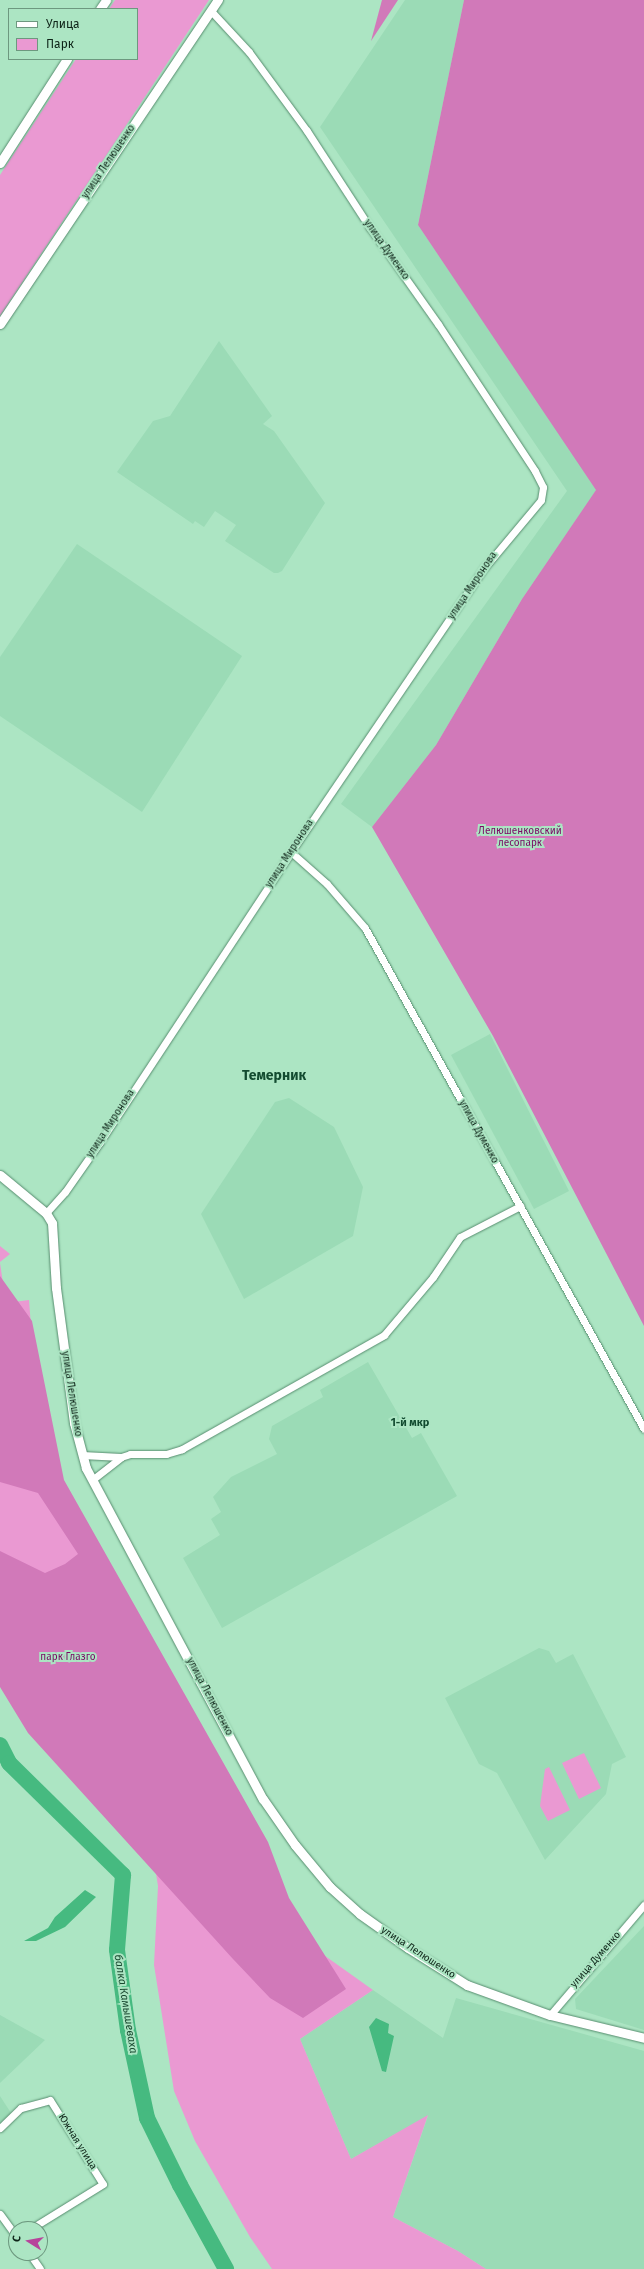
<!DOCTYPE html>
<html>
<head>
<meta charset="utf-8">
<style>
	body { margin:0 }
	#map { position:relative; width:644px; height:2269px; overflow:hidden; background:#ace5c3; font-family:"Fira Sans",sans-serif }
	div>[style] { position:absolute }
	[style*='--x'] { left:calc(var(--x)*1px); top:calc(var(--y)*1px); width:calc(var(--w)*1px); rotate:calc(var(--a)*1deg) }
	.built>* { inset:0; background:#9bdbb6 }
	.green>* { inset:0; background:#ea99d2 }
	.forest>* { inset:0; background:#d179b9 }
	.water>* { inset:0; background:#46ba80 }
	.river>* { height:16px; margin:-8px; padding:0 8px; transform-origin:8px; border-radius:8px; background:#46ba80 }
	.roads { filter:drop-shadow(0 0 1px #578d6f) drop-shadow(0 0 1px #578d6f) }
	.minor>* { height:7px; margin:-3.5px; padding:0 3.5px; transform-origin:3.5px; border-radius:3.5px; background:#fff }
	.tertiary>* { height:9px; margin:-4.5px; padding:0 4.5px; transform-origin:4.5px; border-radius:4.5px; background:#fff }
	span { translate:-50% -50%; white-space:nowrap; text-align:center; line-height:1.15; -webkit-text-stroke:4px #ace5c3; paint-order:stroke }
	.street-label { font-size:10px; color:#0e2418 }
	.park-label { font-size:10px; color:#780963 }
	.neighbourhood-label { font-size:11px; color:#124b30; font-weight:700 }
	.water-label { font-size:11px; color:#1a4931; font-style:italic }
	.district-label { font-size:14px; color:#124b30; font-weight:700 }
	.legend { position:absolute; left:8px; top:8px; width:130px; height:52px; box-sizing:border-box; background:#ace5c3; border:1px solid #6d987f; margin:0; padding:5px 7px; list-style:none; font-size:12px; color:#0e2418 }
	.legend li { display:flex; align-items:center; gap:8px; height:20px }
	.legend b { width:20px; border:1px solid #6d987f }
	.north { position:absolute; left:8px; top:2221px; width:40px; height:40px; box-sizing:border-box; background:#ace5c3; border:1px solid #6d987f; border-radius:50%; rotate:281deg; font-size:11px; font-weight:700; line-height:16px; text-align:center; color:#0e2418 }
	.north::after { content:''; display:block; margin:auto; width:14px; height:18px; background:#b7439b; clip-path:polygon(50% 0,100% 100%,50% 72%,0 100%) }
</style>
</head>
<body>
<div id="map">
	<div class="built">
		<div style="clip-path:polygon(405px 0,464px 0,418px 225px,597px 489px,522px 599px,436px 745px,372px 827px,341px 804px,567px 491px,320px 127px)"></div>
		<div style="clip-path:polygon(219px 341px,272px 416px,263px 424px,274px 431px,325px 503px,282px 571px,278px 573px,274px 573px,225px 541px,236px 525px,215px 511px,204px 527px,195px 521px,193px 524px,117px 472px,153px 421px,170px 416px)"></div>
		<div style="clip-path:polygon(77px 544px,242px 656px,142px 812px,0 716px,0 657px)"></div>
		<div style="clip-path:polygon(490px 1034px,569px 1191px,534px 1209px,451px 1055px)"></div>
		<div style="clip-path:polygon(289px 1098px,334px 1127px,363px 1187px,353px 1236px,244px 1299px,201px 1214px,275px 1102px)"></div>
		<div style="clip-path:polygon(368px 1362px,412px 1438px,421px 1433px,457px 1496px,222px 1628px,183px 1558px,220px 1535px,211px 1519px,221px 1512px,213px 1497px,231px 1477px,277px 1454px,269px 1439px,272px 1426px,323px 1397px,320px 1390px)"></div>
		<div style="clip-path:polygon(539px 1648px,549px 1651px,556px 1663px,573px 1654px,626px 1757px,612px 1764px,606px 1794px,545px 1860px,497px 1773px,479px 1764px,445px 1698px)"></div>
		<div style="clip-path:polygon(644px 1926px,644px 2030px,576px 2009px,575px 1999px)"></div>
		<div style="clip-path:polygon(373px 1990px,443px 2038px,456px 1998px,644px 2051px,644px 2269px,486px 2269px,458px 2251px,393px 2217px,428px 2116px,351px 2159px,300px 2039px)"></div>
		<div style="clip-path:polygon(0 2015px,45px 2040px,0 2083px)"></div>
		<div style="clip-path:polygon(0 2096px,11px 2113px,0 2125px)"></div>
	</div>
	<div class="green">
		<div style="clip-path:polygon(115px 0,209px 0,0 316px,0 175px,76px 59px,137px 59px,137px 9px,109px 9px)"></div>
		<div style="clip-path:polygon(0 1246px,10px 1254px,0 1262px)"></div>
		<div style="clip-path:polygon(0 1263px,6px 1303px,29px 1300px,42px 1471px,290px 1931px,373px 1990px,300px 2039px,351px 2159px,428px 2115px,393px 2217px,458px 2251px,486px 2269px,272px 2269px,250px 2237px,195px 2141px,174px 2091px,154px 1965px,158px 1886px,154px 1861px,0 1675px)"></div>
		<div style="clip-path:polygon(584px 1753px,601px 1788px,579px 1799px,562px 1763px)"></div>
		<div style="clip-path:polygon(549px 1767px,570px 1810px,548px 1821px,540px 1806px,545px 1769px)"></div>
	</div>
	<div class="forest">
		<div style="clip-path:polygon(382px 0,398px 0,371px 41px)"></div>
		<div style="clip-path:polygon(464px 0,644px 0,644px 1326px,493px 1036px,372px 827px,436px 745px,522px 599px,596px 490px,418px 225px)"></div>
		<div style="clip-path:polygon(0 1276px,32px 1321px,64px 1480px,268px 1842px,289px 1898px,346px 1989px,303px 2018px,270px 1998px,233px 1959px,28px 1733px,0 1687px,0 1551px,45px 1573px,65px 1564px,78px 1554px,38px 1493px,0 1482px)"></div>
	</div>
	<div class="water">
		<div style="clip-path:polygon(85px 1890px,96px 1897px,65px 1927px,36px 1941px,24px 1941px,48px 1928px,55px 1917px)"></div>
		<div style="clip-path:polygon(376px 2018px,389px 2024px,388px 2033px,394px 2036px,386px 2072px,382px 2071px,369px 2027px)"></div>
	</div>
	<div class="river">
		<div style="--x:0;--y:1745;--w:20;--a:63"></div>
		<div style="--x:9;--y:1763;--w:160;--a:44.5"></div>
		<div style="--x:123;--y:1875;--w:75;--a:94.6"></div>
		<div style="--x:117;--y:1950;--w:81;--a:82.2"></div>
		<div style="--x:128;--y:2030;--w:90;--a:77.8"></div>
		<div style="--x:147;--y:2118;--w:75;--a:63.8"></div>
		<div style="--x:180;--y:2185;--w:96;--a:61.3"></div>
	</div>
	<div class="roads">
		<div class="minor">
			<div style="--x:291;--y:852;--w:48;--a:41.6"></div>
			<div style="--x:327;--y:884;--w:58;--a:49.2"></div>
			<div style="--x:365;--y:928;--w:573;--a:60.89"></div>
			<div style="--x:46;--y:1213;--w:28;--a:-48"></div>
			<div style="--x:65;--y:1192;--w:61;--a:-55"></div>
			<div style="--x:100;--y:1142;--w:347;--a:-56.6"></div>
			<div style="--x:291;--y:852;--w:345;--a:-55.8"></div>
			<div style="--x:485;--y:567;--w:87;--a:-50.1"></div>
			<div style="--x:541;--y:500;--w:13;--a:-81"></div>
			<div style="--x:543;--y:487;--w:18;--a:-117"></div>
			<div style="--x:535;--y:471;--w:176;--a:-123.4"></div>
			<div style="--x:438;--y:324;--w:118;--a:-125.3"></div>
			<div style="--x:370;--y:228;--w:116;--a:-123"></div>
			<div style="--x:307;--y:131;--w:98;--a:-126.3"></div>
			<div style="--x:249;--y:52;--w:56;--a:-132.8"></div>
			<div style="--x:82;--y:1455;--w:39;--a:3"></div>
			<div style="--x:92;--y:1480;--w:37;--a:-38"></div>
			<div style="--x:121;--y:1457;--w:9;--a:-18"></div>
			<div style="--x:130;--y:1454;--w:36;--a:0"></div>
			<div style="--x:166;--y:1454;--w:17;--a:-17"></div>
			<div style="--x:182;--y:1449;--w:232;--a:-29.4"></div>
			<div style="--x:384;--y:1335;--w:76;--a:-49.8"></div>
			<div style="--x:433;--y:1277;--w:48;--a:-56"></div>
			<div style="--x:460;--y:1237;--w:68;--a:-27.3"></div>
			<div style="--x:550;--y:2015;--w:145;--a:-49.5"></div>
			<div style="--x:0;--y:2128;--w:29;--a:-44"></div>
			<div style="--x:21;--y:2108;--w:30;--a:-15"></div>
			<div style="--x:50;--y:2100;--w:99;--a:57.8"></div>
			<div style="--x:103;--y:2184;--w:86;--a:148.3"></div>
			<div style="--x:0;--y:2214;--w:27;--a:54"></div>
			<div style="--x:29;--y:2253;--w:19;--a:55"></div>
		</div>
		<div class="tertiary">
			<div style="--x:100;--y:9;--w:11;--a:-56"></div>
			<div style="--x:0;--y:163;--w:124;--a:-57.2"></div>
			<div style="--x:0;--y:324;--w:391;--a:-56.1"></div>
			<div style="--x:0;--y:1175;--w:60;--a:39.6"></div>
			<div style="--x:46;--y:1213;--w:12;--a:59"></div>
			<div style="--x:52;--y:1223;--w:65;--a:86.5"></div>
			<div style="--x:56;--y:1288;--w:136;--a:82.4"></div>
			<div style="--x:74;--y:1423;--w:47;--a:75.1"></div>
			<div style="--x:86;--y:1468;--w:375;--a:61.9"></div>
			<div style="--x:263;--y:1799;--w:56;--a:55.2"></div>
			<div style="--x:295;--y:1845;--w:55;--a:50.2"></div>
			<div style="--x:330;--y:1887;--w:40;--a:42"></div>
			<div style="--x:360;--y:1914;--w:59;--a:35.3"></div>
			<div style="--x:408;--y:1948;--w:70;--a:32.1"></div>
			<div style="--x:467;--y:1985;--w:88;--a:19.9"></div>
			<div style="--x:550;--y:2015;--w:97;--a:13.7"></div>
		</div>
	</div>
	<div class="street-label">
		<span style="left:109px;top:162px;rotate:-56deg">улица Лелюшенко</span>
		<span style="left:386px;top:250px;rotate:55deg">улица Думенко</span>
		<span style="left:473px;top:586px;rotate:-56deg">улица Миронова</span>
		<span style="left:290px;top:854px;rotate:-57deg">улица Миронова</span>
		<span style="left:111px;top:1124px;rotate:-57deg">улица Миронова</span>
		<span style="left:478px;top:1132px;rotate:61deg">улица Думенко</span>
		<span style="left:71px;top:1394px;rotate:81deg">улица Лелюшенко</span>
		<span style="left:209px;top:1697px;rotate:62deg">улица Лелюшенко</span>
		<span style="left:418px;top:1953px;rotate:33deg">улица Лелюшенко</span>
		<span style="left:596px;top:1960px;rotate:-49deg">улица Думенко</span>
		<span style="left:77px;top:2142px;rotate:58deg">Южная улица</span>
	</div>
	<div class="park-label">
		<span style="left:520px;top:837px">Лелюшенковский<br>лесопарк</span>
		<span style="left:68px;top:1658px">парк Глазго</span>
	</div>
	<div class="neighbourhood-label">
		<span style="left:410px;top:1423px">1-й мкр</span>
	</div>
	<div class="water-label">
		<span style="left:125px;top:2004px;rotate:81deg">балка Камышеваха</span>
	</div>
	<div class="district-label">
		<span style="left:274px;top:1076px">Темерник</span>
	</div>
	<ul class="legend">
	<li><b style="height:5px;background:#fff"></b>Улица</li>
	<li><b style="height:11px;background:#ea99d2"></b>Парк</li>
	</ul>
	<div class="north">С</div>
</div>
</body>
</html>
